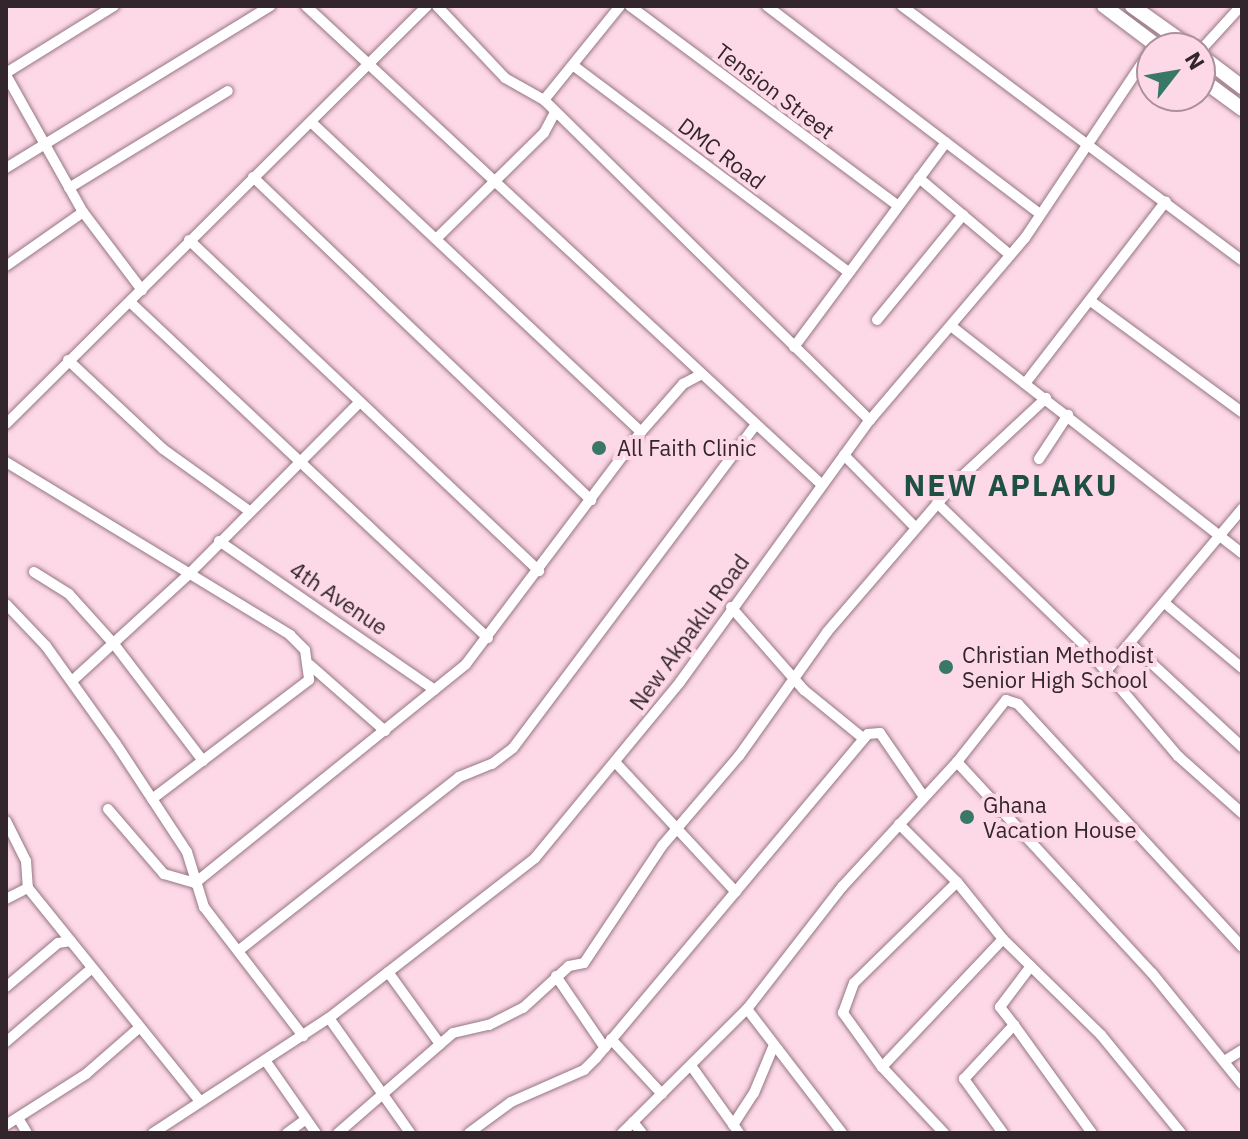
<!DOCTYPE html>
<html>
<head>
<meta charset="utf-8">
<style>
	body { margin:0 }
	#map { position:relative; width:1248px; height:1139px; overflow:hidden; background:#fdd8e7; font-family:"IBM Plex Sans",sans-serif }
	div>[style] { position:absolute }
	[style*='--x'] { left:calc(var(--x)*1px); top:calc(var(--y)*1px); width:calc(var(--w)*1px); rotate:calc(var(--a)*1deg) }
	.roads { filter:drop-shadow(0 0 2px #967683) drop-shadow(0 0 2px #967683) }
	.minor>* { height:10px; margin:-5px; padding:0 5px; transform-origin:5px; border-radius:5px; background:#fff }
	.highway>* { height:14px; margin:-7px; padding:0 7px; transform-origin:7px; border-radius:7px; background:#fff }
	.dots>* { width:22px; height:22px; translate:-50% -50%; box-sizing:border-box; border:4px solid #fdd8e7; border-radius:50% }
	span { translate:-50% -50%; white-space:nowrap; text-align:center; line-height:1.15; -webkit-text-stroke:8px #fdd8e7; paint-order:stroke }
	.street-label { font-size:22px; color:#32252b }
	.poi-label { font-size:22px; color:#32252b }
	.left { translate:0 -50%; text-align:left }
	.district-label { font-size:30px; color:#1e5143; font-weight:700; letter-spacing:2px }
	.frame { position:absolute; inset:0; border:8px solid #32252b; pointer-events:none }
	.north { position:absolute; left:1136px; top:32px; width:80px; height:80px; box-sizing:border-box; background:#fdd8e7; border:2px solid #ac909c; border-radius:50%; rotate:59deg; font-size:22px; font-weight:700; line-height:32px; text-align:center; color:#32252b }
	.north::after { content:''; display:block; margin:auto; width:28px; height:36px; background:#397866; clip-path:polygon(50% 0,100% 100%,50% 72%,0 100%) }
</style>
</head>
<body>
<div id="map">
	<div class="roads">
		<div class="minor">
			<div style="--x:306;--y:6;--w:703;--a:42.87"></div>
			<div style="--x:437;--y:6;--w:99;--a:46.6"></div>
			<div style="--x:505;--y:78;--w:45;--a:29.4"></div>
			<div style="--x:544;--y:100;--w:457;--a:44.5"></div>
			<div style="--x:630;--y:6;--w:333;--a:36.7"></div>
			<div style="--x:767;--y:6;--w:343;--a:37.3"></div>
			<div style="--x:902;--y:6;--w:424;--a:36.8"></div>
			<div style="--x:1200;--y:51;--w:61;--a:-47.7"></div>
			<div style="--x:574;--y:66;--w:341;--a:36.9"></div>
			<div style="--x:6;--y:73;--w:127;--a:-31.8"></div>
			<div style="--x:6;--y:75;--w:157;--a:60.7"></div>
			<div style="--x:83;--y:212;--w:98;--a:52.9"></div>
			<div style="--x:544;--y:100;--w:121;--a:-51"></div>
			<div style="--x:311;--y:122;--w:453;--a:43.2"></div>
			<div style="--x:6;--y:168;--w:310;--a:-31.5"></div>
			<div style="--x:253;--y:177;--w:468;--a:43.7"></div>
			<div style="--x:919;--y:178;--w:119;--a:40.2"></div>
			<div style="--x:69;--y:188;--w:186;--a:-31.4"></div>
			<div style="--x:437;--y:238;--w:150;--a:-44.5"></div>
			<div style="--x:544;--y:133;--w:21;--a:-62"></div>
			<div style="--x:189;--y:240;--w:482;--a:43.4"></div>
			<div style="--x:6;--y:266;--w:94;--a:-35"></div>
			<div style="--x:130;--y:302;--w:491;--a:43.2"></div>
			<div style="--x:1092;--y:302;--w:186;--a:36.3"></div>
			<div style="--x:877;--y:320;--w:136;--a:-50.7"></div>
			<div style="--x:951;--y:326;--w:369;--a:38"></div>
			<div style="--x:794;--y:347;--w:255;--a:-53.4"></div>
			<div style="--x:68;--y:360;--w:130;--a:43.1"></div>
			<div style="--x:163;--y:449;--w:105;--a:35.7"></div>
			<div style="--x:1027;--y:381;--w:227;--a:-52.3"></div>
			<div style="--x:6;--y:424;--w:593;--a:-44.8"></div>
			<div style="--x:844;--y:455;--w:101;--a:45.4"></div>
			<div style="--x:1039;--y:459;--w:53;--a:-56.6"></div>
			<div style="--x:6;--y:462;--w:333;--a:31.3"></div>
			<div style="--x:290;--y:635;--w:21;--a:45"></div>
			<div style="--x:305;--y:650;--w:30;--a:82"></div>
			<div style="--x:309;--y:680;--w:197;--a:142.8"></div>
			<div style="--x:937;--y:503;--w:203;--a:44"></div>
			<div style="--x:1083;--y:644;--w:147;--a:49.7"></div>
			<div style="--x:1178;--y:756;--w:86;--a:41.7"></div>
			<div style="--x:219;--y:541;--w:262;--a:34.6"></div>
			<div style="--x:34;--y:572;--w:41;--a:32.2"></div>
			<div style="--x:69;--y:594;--w:67;--a:48"></div>
			<div style="--x:114;--y:644;--w:147;--a:52.7"></div>
			<div style="--x:6;--y:604;--w:58;--a:46.4"></div>
			<div style="--x:46;--y:646;--w:120;--a:54.5"></div>
			<div style="--x:116;--y:744;--w:129;--a:56.7"></div>
			<div style="--x:187;--y:852;--w:58;--a:72.8"></div>
			<div style="--x:204;--y:907;--w:163;--a:52.5"></div>
			<div style="--x:1167;--y:605;--w:98;--a:40"></div>
			<div style="--x:731;--y:607;--w:111;--a:48.7"></div>
			<div style="--x:804;--y:690;--w:77;--a:39.2"></div>
			<div style="--x:1133;--y:646;--w:149;--a:42.8"></div>
			<div style="--x:310;--y:665;--w:100;--a:41.3"></div>
			<div style="--x:1106;--y:671;--w:212;--a:-50"></div>
			<div style="--x:72;--y:681;--w:156;--a:-42.4"></div>
			<div style="--x:187;--y:576;--w:244;--a:-45.2"></div>
			<div style="--x:957;--y:762;--w:287;--a:47.3"></div>
			<div style="--x:1152;--y:973;--w:143;--a:51"></div>
			<div style="--x:616;--y:763;--w:176;--a:47.1"></div>
			<div style="--x:108;--y:809;--w:86;--a:49.3"></div>
			<div style="--x:164;--y:874;--w:32;--a:16"></div>
			<div style="--x:6;--y:821;--w:45;--a:63.4"></div>
			<div style="--x:26;--y:861;--w:27;--a:86"></div>
			<div style="--x:28;--y:888;--w:274;--a:51.1"></div>
			<div style="--x:899;--y:824;--w:82;--a:45"></div>
			<div style="--x:957;--y:882;--w:73;--a:51.1"></div>
			<div style="--x:1003;--y:939;--w:137;--a:44.4"></div>
			<div style="--x:1101;--y:1035;--w:127;--a:50.8"></div>
			<div style="--x:195;--y:883;--w:348;--a:-38.9"></div>
			<div style="--x:466;--y:664;--w:291;--a:-53"></div>
			<div style="--x:641;--y:432;--w:64;--a:-48.8"></div>
			<div style="--x:683;--y:384;--w:19;--a:-28"></div>
			<div style="--x:6;--y:899;--w:25;--a:-27"></div>
			<div style="--x:238;--y:951;--w:281;--a:-38.2"></div>
			<div style="--x:459;--y:777;--w:35;--a:-22"></div>
			<div style="--x:492;--y:764;--w:26;--a:-37"></div>
			<div style="--x:513;--y:748;--w:403;--a:-53.1"></div>
			<div style="--x:388;--y:972;--w:89;--a:54.2"></div>
			<div style="--x:556;--y:976;--w:87;--a:55.8"></div>
			<div style="--x:6;--y:987;--w:68;--a:-40.2"></div>
			<div style="--x:58;--y:943;--w:13;--a:-9"></div>
			<div style="--x:747;--y:1009;--w:156;--a:52.5"></div>
			<div style="--x:329;--y:1018;--w:141;--a:54.8"></div>
			<div style="--x:1014;--y:1025;--w:23;--a:-128"></div>
			<div style="--x:1000;--y:1007;--w:51;--a:-52.9"></div>
			<div style="--x:611;--y:1039;--w:75;--a:47.2"></div>
			<div style="--x:6;--y:1042;--w:112;--a:-40.7"></div>
			<div style="--x:265;--y:1060;--w:89;--a:55.1"></div>
			<div style="--x:1226;--y:1060;--w:19;--a:-32"></div>
			<div style="--x:692;--y:1067;--w:81;--a:54.5"></div>
			<div style="--x:882;--y:1067;--w:176;--a:-46.6"></div>
			<div style="--x:18;--y:1118;--w:17;--a:59"></div>
			<div style="--x:633;--y:1122;--w:14;--a:51"></div>
			<div style="--x:6;--y:1125;--w:95;--a:-32.5"></div>
			<div style="--x:86;--y:1074;--w:70;--a:-41"></div>
			<div style="--x:733;--y:1125;--w:38;--a:-57"></div>
			<div style="--x:754;--y:1093;--w:52;--a:-67.4"></div>
			<div style="--x:153;--y:1133;--w:210;--a:-33.2"></div>
			<div style="--x:329;--y:1018;--w:261;--a:-37.8"></div>
			<div style="--x:535;--y:858;--w:228;--a:-50.5"></div>
			<div style="--x:680;--y:682;--w:324;--a:-54.1"></div>
			<div style="--x:870;--y:420;--w:239;--a:-49.6"></div>
			<div style="--x:1025;--y:238;--w:229;--a:-56.2"></div>
			<div style="--x:287;--y:1133;--w:22;--a:-36"></div>
			<div style="--x:338;--y:1133;--w:152;--a:-41"></div>
			<div style="--x:453;--y:1033;--w:37;--a:-13"></div>
			<div style="--x:489;--y:1025;--w:38;--a:-27"></div>
			<div style="--x:523;--y:1008;--w:62;--a:-42.4"></div>
			<div style="--x:569;--y:966;--w:15;--a:-11"></div>
			<div style="--x:584;--y:963;--w:141;--a:-56.3"></div>
			<div style="--x:662;--y:846;--w:118;--a:-49.5"></div>
			<div style="--x:739;--y:756;--w:152;--a:-54.6"></div>
			<div style="--x:827;--y:632;--w:199;--a:-49.3"></div>
			<div style="--x:957;--y:481;--w:122;--a:-43"></div>
			<div style="--x:469;--y:1133;--w:52;--a:-36.4"></div>
			<div style="--x:511;--y:1102;--w:80;--a:-23.7"></div>
			<div style="--x:584;--y:1070;--w:17;--a:-45"></div>
			<div style="--x:596;--y:1058;--w:423;--a:-50"></div>
			<div style="--x:868;--y:734;--w:12;--a:-5"></div>
			<div style="--x:880;--y:733;--w:78;--a:55.5"></div>
			<div style="--x:622;--y:1133;--w:176;--a:-44.8"></div>
			<div style="--x:747;--y:1009;--w:155;--a:-52.1"></div>
			<div style="--x:842;--y:887;--w:170;--a:-47.4"></div>
			<div style="--x:957;--y:762;--w:79;--a:-51.7"></div>
			<div style="--x:1006;--y:700;--w:13;--a:18"></div>
			<div style="--x:1018;--y:704;--w:330;--a:47.3"></div>
			<div style="--x:944;--y:1133;--w:91;--a:-133.2"></div>
			<div style="--x:882;--y:1067;--w:67;--a:-125.8"></div>
			<div style="--x:843;--y:1013;--w:32;--a:-70"></div>
			<div style="--x:854;--y:983;--w:144;--a:-44.4"></div>
			<div style="--x:1003;--y:1133;--w:67;--a:-125.8"></div>
			<div style="--x:964;--y:1079;--w:74;--a:-47.2"></div>
			<div style="--x:1014;--y:1025;--w:133;--a:54.2"></div>
		</div>
		<div class="highway">
			<div style="--x:1104;--y:6;--w:70;--a:36.9"></div>
			<div style="--x:1132;--y:6;--w:72;--a:35.4"></div>
			<div style="--x:1200;--y:55;--w:53;--a:37.3"></div>
			<div style="--x:1200;--y:78;--w:52;--a:36.4"></div>
		</div>
	</div>
	<div class="dots">
		<div style="left:599px;top:448px;background:#397866"></div>
		<div style="left:946px;top:667px;background:#397866"></div>
		<div style="left:967px;top:817px;background:#397866"></div>
	</div>
	<div class="street-label">
		<span style="left:775px;top:91px;rotate:37deg">Tension Street</span>
		<span style="left:722px;top:153px;rotate:37deg">DMC Road</span>
		<span style="left:339px;top:598px;rotate:34deg">4th Avenue</span>
		<span style="left:689px;top:632px;rotate:-54deg">New Akpaklu Road</span>
	</div>
	<div class="poi-label">
		<span class="left" style="left:617px;top:448px">All Faith Clinic</span>
		<span class="left" style="left:962px;top:667px">Christian Methodist<br>Senior High School</span>
		<span class="left" style="left:983px;top:817px">Ghana<br>Vacation House</span>
	</div>
	<div class="district-label">
		<span style="left:1011px;top:485px">NEW APLAKU</span>
	</div>
	<div class="frame"></div>
	<div class="north">N</div>
</div>
</body>
</html>
